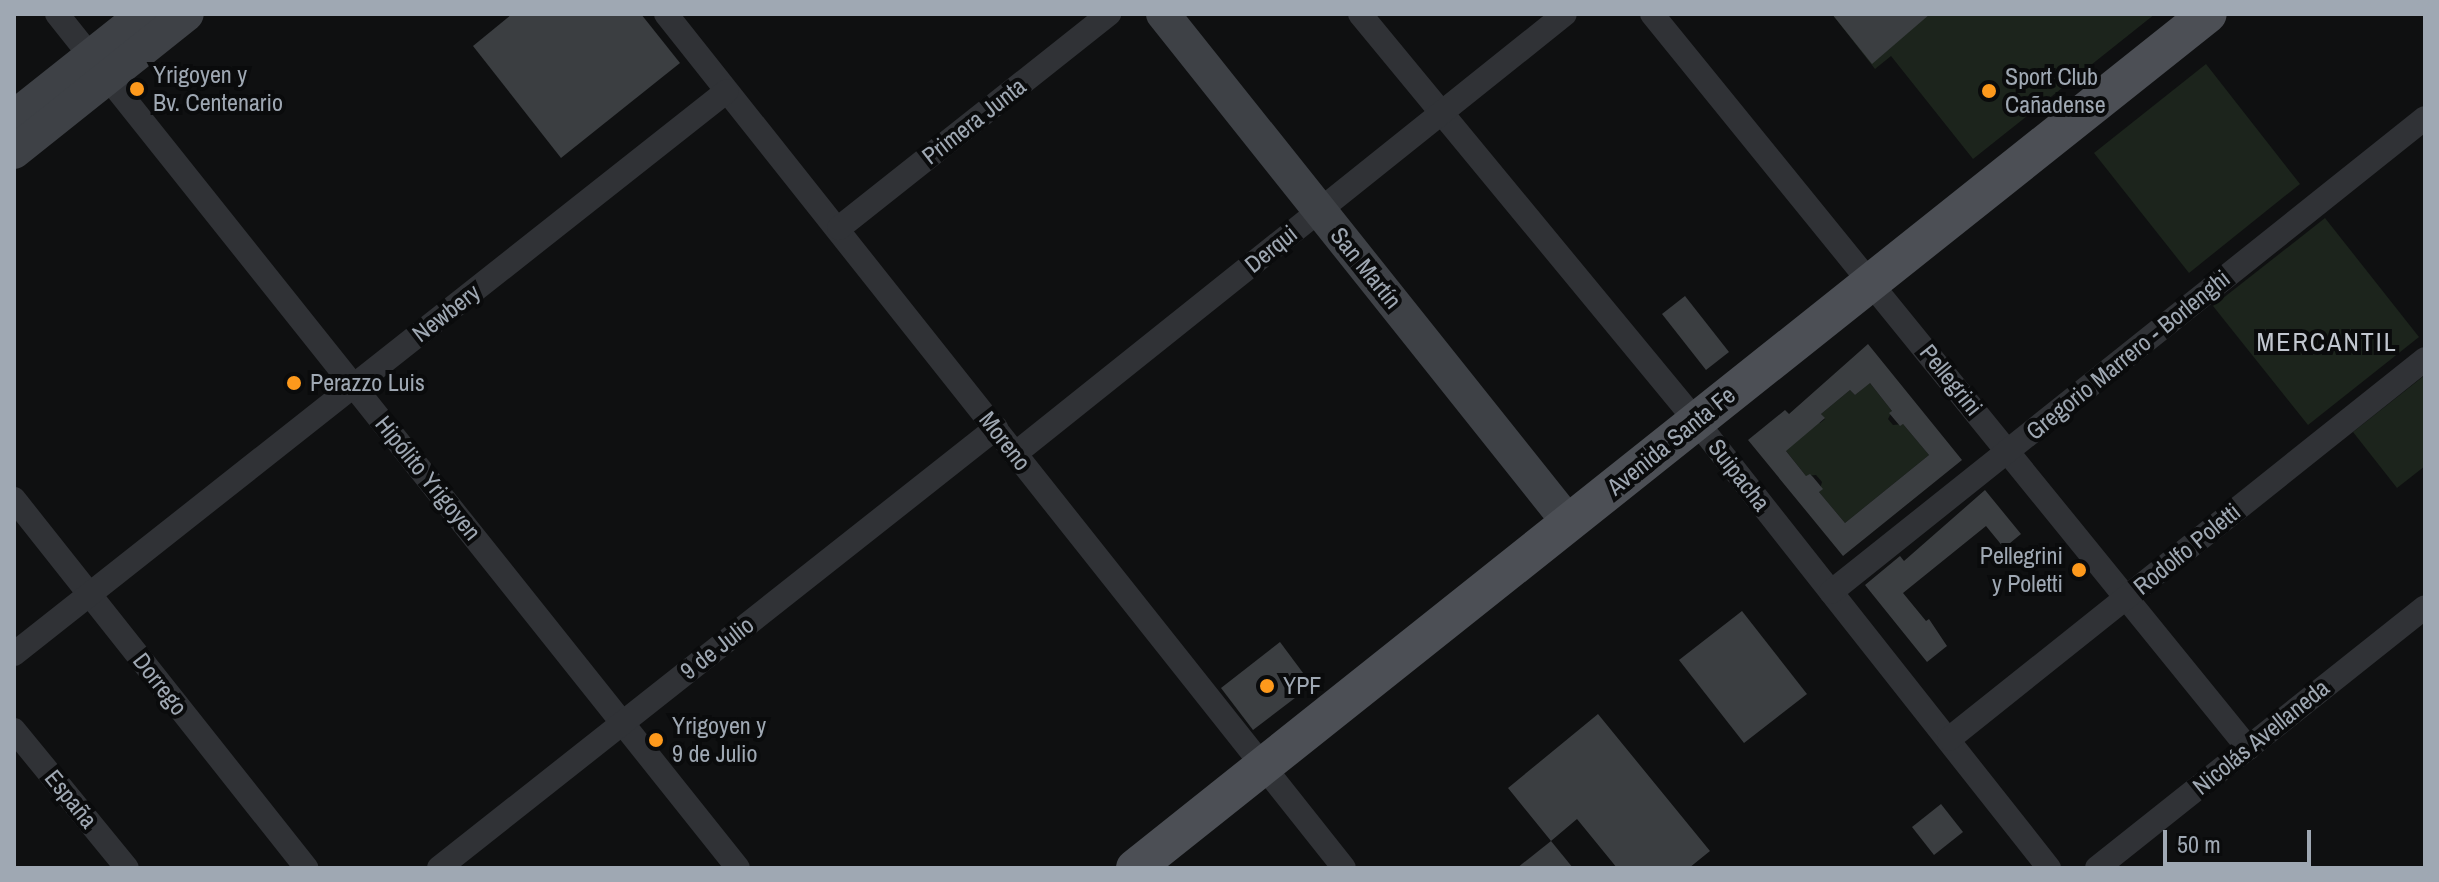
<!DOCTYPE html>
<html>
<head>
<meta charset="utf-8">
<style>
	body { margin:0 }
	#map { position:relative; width:2439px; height:882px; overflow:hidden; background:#0f1011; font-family:"Archivo Narrow",sans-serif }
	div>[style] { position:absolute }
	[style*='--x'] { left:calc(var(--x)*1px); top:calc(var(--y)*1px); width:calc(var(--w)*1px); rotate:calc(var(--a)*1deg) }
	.green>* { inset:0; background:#1c241c }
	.building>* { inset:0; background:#3b3e41 }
	.street>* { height:24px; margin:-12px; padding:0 12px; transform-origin:12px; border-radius:12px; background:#303236 }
	.secondary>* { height:34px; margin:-17px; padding:0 17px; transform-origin:17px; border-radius:17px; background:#3e4146 }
	.primary>* { height:38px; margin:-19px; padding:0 19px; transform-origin:19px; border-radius:19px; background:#4c4f55 }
	.dots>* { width:22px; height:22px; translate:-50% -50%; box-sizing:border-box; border:4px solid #0a0b0c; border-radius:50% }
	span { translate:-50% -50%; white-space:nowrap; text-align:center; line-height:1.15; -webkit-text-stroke:8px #0a0b0c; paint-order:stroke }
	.poi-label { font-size:24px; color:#9fa8b3 }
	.left { translate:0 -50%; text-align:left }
	.right { translate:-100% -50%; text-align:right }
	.street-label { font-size:24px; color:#9fa8b3 }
	.neighbourhood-label { font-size:26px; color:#c1c6cf; letter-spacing:2px }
	.frame { position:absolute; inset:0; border:16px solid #9fa8b3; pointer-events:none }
	.scale { position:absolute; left:2163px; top:830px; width:148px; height:36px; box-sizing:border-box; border:4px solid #9fa8b3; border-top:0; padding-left:10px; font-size:24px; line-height:28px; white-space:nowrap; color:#9fa8b3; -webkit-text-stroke:6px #0a0b0c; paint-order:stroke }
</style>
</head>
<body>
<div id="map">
	<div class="green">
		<div style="clip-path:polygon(1832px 14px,2155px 14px,1973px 159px,1891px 56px,1875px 69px)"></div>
		<div style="clip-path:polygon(2206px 64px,2300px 184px,2189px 273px,2094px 153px)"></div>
		<div style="clip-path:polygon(2325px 218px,2419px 337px,2308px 425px,2213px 306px)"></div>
		<div style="clip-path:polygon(2425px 375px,2425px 466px,2397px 488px,2353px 432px)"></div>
		<div style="clip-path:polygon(1866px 378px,1892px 411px,1888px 419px,1893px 425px,1903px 424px,1929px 455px,1845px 523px,1819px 492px,1822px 482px,1816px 475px,1806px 476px,1783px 447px,1816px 419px,1820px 423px,1825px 419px,1821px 414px,1850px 390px,1855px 395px,1861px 390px)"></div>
	</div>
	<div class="building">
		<div style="clip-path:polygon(512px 14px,641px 14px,680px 63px,561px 158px,473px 46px)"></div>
		<div style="clip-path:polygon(1832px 14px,1930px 14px,1872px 64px)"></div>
		<div style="clip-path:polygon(1685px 296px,1729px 352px,1706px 370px,1662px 314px)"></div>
		<div style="clip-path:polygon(evenodd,1868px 344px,1962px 460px,1843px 556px,1748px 440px,1785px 410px,1789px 414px,1868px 344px,1870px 383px,1892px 411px,1889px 413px,1900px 426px,1903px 424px,1929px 455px,1845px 523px,1819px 492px,1823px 489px,1813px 477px,1810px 474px,1806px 476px,1786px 451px,1825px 418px,1821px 414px,1850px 390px,1855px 395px,1870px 383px)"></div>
		<div style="clip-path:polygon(1985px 490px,2021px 534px,2004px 548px,1986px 526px,1903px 593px,1926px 621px,1929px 619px,1947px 646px,1927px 662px,1865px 585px,1900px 556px,1904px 561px)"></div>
		<div style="clip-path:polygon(1742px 611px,1807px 694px,1744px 743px,1679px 660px)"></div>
		<div style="clip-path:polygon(1280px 642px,1312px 685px,1253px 730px,1221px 688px)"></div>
		<div style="clip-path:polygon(1598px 714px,1710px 851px,1689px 868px,1617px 868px,1577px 819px,1551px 841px,1508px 788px)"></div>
		<div style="clip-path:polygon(1941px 804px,1963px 832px,1934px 855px,1912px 827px)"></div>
		<div style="clip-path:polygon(1551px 841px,1573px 868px,1517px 868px)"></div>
	</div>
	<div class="street">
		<div style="--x:57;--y:14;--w:1092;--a:51.43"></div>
		<div style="--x:666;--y:14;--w:1090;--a:51.55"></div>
		<div style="--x:1360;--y:14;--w:528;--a:50.46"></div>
		<div style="--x:1696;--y:421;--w:570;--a:51.7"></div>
		<div style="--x:1652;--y:14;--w:946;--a:50.92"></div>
		<div style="--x:839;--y:228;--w:345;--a:-38.4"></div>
		<div style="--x:1015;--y:454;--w:704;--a:-38.66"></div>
		<div style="--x:14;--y:499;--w:471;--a:51.6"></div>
		<div style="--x:1831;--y:592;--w:760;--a:-38.59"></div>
		<div style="--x:14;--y:654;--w:908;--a:-38.3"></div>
		<div style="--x:14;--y:730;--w:178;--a:50.7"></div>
		<div style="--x:1949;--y:739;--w:609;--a:-38.6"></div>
		<div style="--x:439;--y:868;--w:710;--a:-38.31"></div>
		<div style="--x:2097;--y:868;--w:419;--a:-38.5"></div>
	</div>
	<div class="secondary">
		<div style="--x:1163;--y:14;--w:651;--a:51.42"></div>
		<div style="--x:14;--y:117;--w:166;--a:-38.4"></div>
		<div style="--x:14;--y:152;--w:221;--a:-38.6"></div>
	</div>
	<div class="primary">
		<div style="--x:1135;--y:868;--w:1371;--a:-38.52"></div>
	</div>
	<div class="dots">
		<div style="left:137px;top:89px;background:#fd991c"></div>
		<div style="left:1989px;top:91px;background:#fd991c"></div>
		<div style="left:294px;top:383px;background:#fd991c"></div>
		<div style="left:2079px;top:570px;background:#fd991c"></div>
		<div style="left:1267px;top:686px;background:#fd991c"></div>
		<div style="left:656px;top:740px;background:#fd991c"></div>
	</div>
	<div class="poi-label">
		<span class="left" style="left:153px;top:89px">Yrigoyen y<br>Bv. Centenario</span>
		<span class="left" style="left:2005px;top:91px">Sport Club<br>Cañadense</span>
		<span class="left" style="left:310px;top:383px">Perazzo Luis</span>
		<span class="right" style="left:2063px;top:570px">Pellegrini<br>y Poletti</span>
		<span class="left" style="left:1283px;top:686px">YPF</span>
		<span class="left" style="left:672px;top:740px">Yrigoyen y<br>9 de Julio</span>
	</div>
	<div class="street-label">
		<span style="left:974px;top:121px;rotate:-38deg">Primera Junta</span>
		<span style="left:1271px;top:249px;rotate:-39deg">Derqui</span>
		<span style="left:1366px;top:268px;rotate:51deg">San Martín</span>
		<span style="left:446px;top:313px;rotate:-38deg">Newbery</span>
		<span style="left:2128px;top:355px;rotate:-39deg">Gregorio Marrero - Borlenghi</span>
		<span style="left:1951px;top:380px;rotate:51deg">Pellegrini</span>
		<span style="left:1005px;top:441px;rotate:52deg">Moreno</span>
		<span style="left:1671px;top:441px;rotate:-39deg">Avenida Santa Fe</span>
		<span style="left:1739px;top:475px;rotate:52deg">Suipacha</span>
		<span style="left:428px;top:478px;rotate:51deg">Hipólito Yrigoyen</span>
		<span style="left:2187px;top:549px;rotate:-39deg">Rodolfo Poletti</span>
		<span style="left:717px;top:648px;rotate:-38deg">9 de Julio</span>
		<span style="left:160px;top:684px;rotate:52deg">Dorrego</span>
		<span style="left:2261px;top:737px;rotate:-39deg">Nicolás Avellaneda</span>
		<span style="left:71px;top:799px;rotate:51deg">España</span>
	</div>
	<div class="neighbourhood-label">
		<span style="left:2327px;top:342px">MERCANTIL</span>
	</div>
	<div class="frame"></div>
	<div class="scale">50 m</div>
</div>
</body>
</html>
